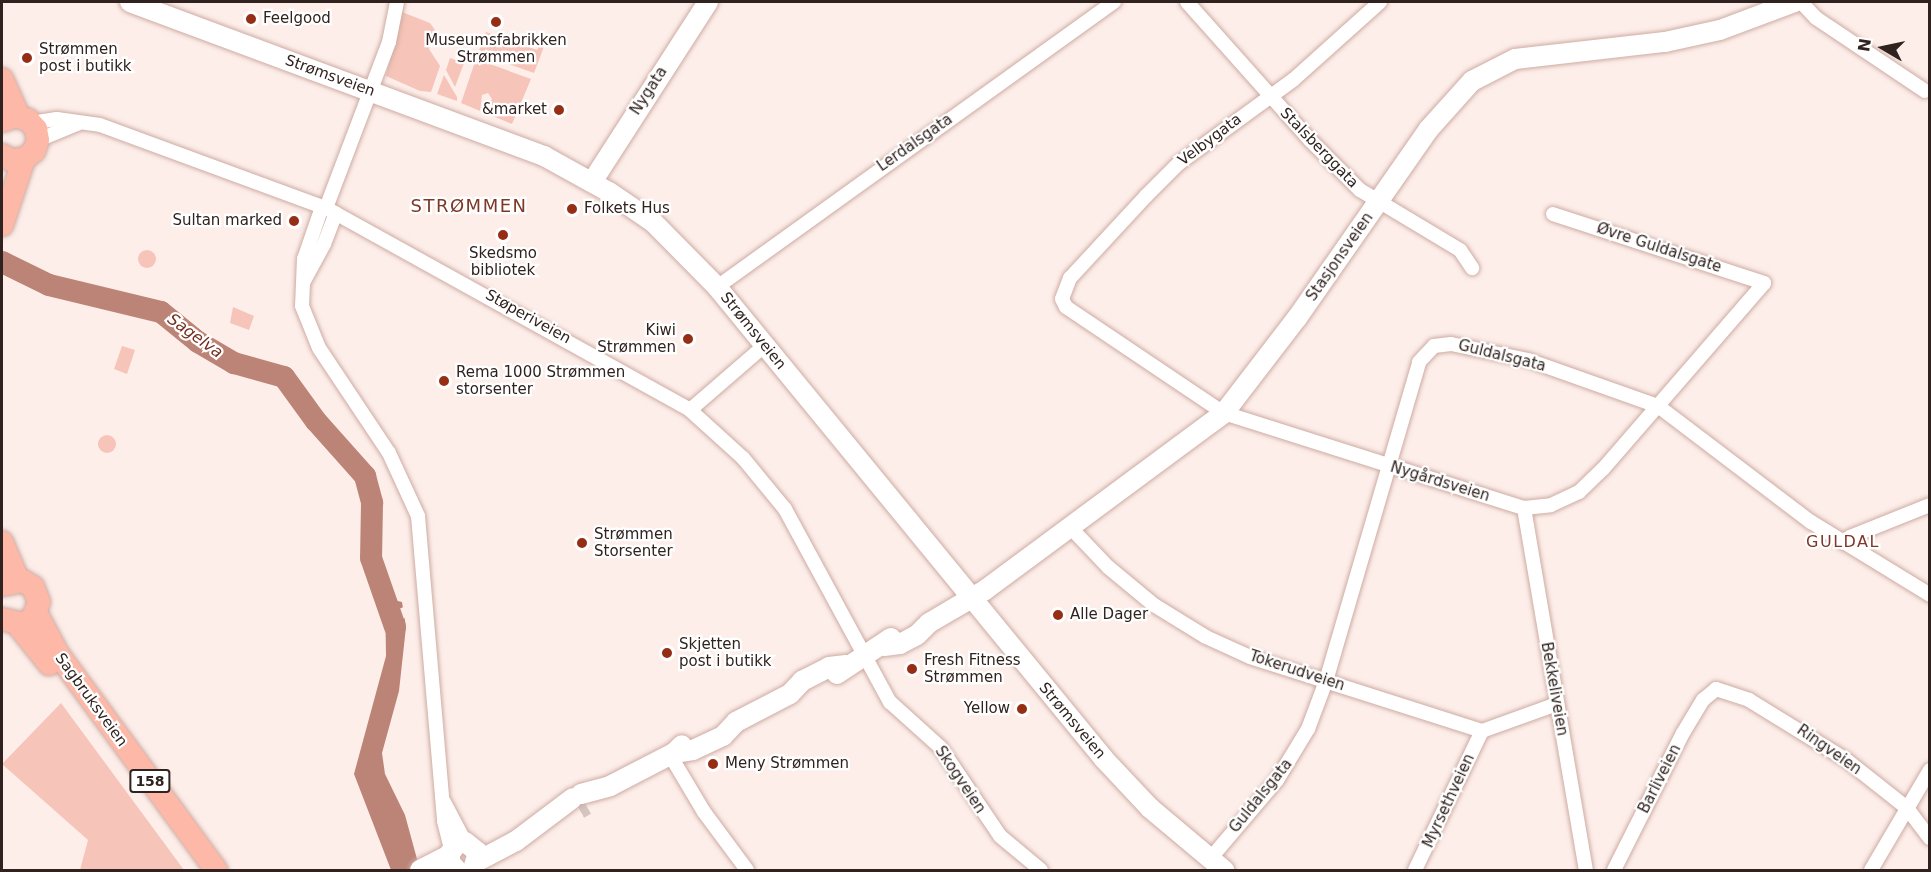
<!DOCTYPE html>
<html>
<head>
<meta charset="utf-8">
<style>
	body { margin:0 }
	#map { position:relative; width:1931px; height:872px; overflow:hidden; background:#fdeeea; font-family:"DejaVu Sans",sans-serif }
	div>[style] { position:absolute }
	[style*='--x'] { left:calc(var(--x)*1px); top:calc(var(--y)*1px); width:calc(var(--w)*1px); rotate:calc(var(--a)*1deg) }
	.green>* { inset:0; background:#f6c4b8 }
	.round { border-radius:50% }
	.water>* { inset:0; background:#bc8476 }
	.pier>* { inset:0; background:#fdeeea }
	.river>* { height:22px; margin:-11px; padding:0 11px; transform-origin:11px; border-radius:11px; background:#bc8476 }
	.secondary-tunnel>* { height:20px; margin-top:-10px; transform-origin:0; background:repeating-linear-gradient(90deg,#d4c5c1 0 20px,transparent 0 30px) }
	.roads { filter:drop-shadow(0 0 2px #ceaba2) drop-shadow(0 0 2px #ceaba2) }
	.street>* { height:14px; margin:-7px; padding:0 7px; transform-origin:7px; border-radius:7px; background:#fff }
	.secondary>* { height:20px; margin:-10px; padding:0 10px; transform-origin:10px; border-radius:10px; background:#fff }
	.primary>* { height:22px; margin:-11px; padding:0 11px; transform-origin:11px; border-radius:11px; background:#fdb8a7 }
	.dots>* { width:16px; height:16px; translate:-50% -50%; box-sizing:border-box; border:3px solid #fff; border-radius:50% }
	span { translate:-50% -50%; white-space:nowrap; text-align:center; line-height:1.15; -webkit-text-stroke:4.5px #fff; paint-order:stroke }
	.shield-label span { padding:2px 4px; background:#fff; border:2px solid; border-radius:4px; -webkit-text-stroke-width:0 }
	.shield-label { font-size:14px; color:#30231f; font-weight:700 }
	.poi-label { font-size:15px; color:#30231f }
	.left { translate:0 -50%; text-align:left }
	.right { translate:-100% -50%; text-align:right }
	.street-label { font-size:15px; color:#30231f }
	.water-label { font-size:16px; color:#742e1e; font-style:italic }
	.neighbourhood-label { font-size:16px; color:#7d3828; letter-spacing:1.5px }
	.quarter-label { font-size:18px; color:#7d3828; letter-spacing:1.5px }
	.frame { position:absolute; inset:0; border:3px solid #30231f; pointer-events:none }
	.north { position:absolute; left:1853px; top:18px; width:60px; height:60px; -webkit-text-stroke:4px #fff; paint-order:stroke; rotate:279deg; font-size:16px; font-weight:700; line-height:24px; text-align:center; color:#30231f }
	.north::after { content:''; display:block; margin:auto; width:21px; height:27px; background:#30231f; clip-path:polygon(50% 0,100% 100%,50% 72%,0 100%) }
</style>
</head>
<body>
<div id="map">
	<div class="green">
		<div style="clip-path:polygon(402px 12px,430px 23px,435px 30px,429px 49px,440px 66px,431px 92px,420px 91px,386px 76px)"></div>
		<div style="clip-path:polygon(486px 32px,537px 50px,541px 42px,545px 44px,534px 73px,478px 53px)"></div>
		<div style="clip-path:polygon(450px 58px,464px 63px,455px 87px,446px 70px)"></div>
		<div style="clip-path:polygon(476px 59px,531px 79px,512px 124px,483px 112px,492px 99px,488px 93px,482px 95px,480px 111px,461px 103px)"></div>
		<div style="clip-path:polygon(444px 75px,457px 97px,457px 101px,437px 94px)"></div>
		<div class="round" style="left:138px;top:250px;width:18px;height:18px"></div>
		<div style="clip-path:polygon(233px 307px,254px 316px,249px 330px,230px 323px)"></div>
		<div style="clip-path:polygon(122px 346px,135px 350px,127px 374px,114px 369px)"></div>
		<div class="round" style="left:98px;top:435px;width:18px;height:18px"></div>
		<div style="clip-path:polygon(61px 703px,184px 870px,80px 870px,88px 840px,2px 764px)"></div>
	</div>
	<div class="water">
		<div style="clip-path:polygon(385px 598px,402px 602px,406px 627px,399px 691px,382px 753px,385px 774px,405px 815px,420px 870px,391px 870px,354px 774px,386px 656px)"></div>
	</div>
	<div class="pier">
		<div style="clip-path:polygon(406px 606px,407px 617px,382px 628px,382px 616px)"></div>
	</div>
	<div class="river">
		<div style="--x:2;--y:262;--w:52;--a:26.1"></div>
		<div style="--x:49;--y:285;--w:115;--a:13.6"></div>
		<div style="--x:161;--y:312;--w:48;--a:39"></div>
		<div style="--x:198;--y:342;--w:42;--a:30.3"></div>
		<div style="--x:234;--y:363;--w:52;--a:15.6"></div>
		<div style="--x:284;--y:377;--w:54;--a:54"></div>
		<div style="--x:316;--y:421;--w:74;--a:48.3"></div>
		<div style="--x:365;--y:476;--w:28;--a:75"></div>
		<div style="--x:372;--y:503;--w:55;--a:91"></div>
		<div style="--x:371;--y:558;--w:73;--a:70.8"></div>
	</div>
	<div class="secondary-tunnel">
		<div style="--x:579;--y:809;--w:8;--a:-30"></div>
	</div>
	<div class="roads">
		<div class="street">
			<div style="--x:1187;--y:2;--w:185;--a:48.3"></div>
			<div style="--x:1310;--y:140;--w:71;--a:45"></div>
			<div style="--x:1360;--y:190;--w:117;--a:31"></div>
			<div style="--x:1460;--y:250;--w:22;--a:56"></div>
			<div style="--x:1380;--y:2;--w:117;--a:138.1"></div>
			<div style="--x:1293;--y:80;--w:141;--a:143.9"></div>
			<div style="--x:1179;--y:163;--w:47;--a:135"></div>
			<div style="--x:1146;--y:196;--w:112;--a:132.8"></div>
			<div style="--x:1070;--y:278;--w:22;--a:111"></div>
			<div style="--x:1062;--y:299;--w:9;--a:63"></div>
			<div style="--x:1066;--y:307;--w:190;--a:33.9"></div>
			<div style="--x:1224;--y:413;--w:315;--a:17.6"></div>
			<div style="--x:1524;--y:508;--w:27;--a:-6"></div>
			<div style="--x:1551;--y:505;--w:31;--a:-25"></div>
			<div style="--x:1579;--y:492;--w:33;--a:-44"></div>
			<div style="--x:1603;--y:469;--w:246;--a:-49.1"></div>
			<div style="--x:1764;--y:283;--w:222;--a:-161.9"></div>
			<div style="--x:1801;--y:2;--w:22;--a:47"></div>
			<div style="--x:1816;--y:18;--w:131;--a:33.8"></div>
			<div style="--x:31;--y:123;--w:26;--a:-9"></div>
			<div style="--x:57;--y:119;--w:43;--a:7.9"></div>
			<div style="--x:100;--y:125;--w:241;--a:20.2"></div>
			<div style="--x:326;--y:208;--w:416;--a:29"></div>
			<div style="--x:690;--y:410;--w:72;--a:42.2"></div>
			<div style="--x:743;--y:458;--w:66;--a:50.5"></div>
			<div style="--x:785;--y:509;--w:220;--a:61.5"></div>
			<div style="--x:890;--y:702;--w:67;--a:42"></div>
			<div style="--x:940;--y:747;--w:107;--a:56"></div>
			<div style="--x:1000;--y:836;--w:53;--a:39.7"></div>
			<div style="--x:38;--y:140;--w:44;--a:-22.5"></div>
			<div style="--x:322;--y:207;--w:55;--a:109.1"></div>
			<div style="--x:304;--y:259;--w:47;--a:92.4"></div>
			<div style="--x:302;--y:306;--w:45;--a:68"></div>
			<div style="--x:319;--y:348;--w:126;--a:56.3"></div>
			<div style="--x:389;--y:453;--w:69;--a:65.3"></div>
			<div style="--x:418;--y:516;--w:306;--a:85.1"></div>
			<div style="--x:444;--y:821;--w:30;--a:76"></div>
			<div style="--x:326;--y:208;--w:178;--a:-69.2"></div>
			<div style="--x:389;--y:42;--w:41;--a:-78.7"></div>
			<div style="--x:304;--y:281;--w:42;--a:-61.6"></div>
			<div style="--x:324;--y:244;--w:33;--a:-69"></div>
			<div style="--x:717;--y:287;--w:489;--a:-35.7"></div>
			<div style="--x:690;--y:410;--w:99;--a:-40.9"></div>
			<div style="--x:1524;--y:508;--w:367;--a:80.3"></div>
			<div style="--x:1069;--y:526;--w:57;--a:46.4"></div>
			<div style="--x:1108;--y:567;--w:60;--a:39.6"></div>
			<div style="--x:1154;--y:605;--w:61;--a:31.6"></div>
			<div style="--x:1206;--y:637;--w:48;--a:24.4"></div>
			<div style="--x:1250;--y:657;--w:244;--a:17.7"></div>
			<div style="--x:1482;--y:731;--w:80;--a:-19.8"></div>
			<div style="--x:1844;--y:543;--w:8;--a:-45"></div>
			<div style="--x:1850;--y:537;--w:86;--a:-21.8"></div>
			<div style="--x:670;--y:755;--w:66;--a:59.2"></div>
			<div style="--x:704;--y:812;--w:72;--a:53.4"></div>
			<div style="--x:444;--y:802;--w:45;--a:62.3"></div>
			<div style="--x:1210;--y:859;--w:104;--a:-49.7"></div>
			<div style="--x:1277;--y:780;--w:60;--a:-58.7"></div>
			<div style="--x:1308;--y:729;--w:51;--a:-69.4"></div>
			<div style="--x:1326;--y:681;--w:332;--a:-73.7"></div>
			<div style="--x:1419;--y:362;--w:22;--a:-47"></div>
			<div style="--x:1434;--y:346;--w:17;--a:-7"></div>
			<div style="--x:1451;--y:344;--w:79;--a:11.7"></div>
			<div style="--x:1528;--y:360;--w:138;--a:19.5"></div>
			<div style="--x:1658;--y:406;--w:192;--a:37.2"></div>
			<div style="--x:1811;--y:522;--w:140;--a:31.5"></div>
			<div style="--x:1415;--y:870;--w:154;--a:-64.3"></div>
			<div style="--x:1614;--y:870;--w:153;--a:-63.3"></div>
			<div style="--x:1683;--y:733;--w:39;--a:-59"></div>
			<div style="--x:1703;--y:700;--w:17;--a:-40"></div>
			<div style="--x:1716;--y:689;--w:35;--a:18"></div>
			<div style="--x:1749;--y:700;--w:113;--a:31.6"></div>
			<div style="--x:1845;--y:759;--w:79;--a:38.3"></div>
			<div style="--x:1907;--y:808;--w:38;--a:53"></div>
			<div style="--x:1871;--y:870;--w:116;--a:-59.5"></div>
		</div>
		<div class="secondary">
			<div style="--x:130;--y:2;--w:442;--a:20.4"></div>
			<div style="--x:544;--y:156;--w:74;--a:29"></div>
			<div style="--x:609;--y:192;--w:53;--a:34.3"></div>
			<div style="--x:653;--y:222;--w:91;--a:45.4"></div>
			<div style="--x:717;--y:287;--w:610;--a:50.65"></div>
			<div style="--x:1104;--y:759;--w:67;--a:46.8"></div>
			<div style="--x:1150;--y:808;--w:97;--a:40"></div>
			<div style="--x:592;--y:182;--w:214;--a:-57.2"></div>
			<div style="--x:884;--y:646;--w:16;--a:-7"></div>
			<div style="--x:900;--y:644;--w:19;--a:-28"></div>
			<div style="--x:917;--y:635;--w:17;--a:-45"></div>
			<div style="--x:929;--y:623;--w:65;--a:-30.5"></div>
			<div style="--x:985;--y:590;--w:297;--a:-36.5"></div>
			<div style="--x:1224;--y:413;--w:120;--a:-52.5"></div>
			<div style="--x:1297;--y:318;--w:229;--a:-55.1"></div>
			<div style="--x:1428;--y:130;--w:66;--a:-48.1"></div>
			<div style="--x:1472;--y:81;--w:48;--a:-27.1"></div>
			<div style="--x:1515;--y:59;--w:151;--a:-6.5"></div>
			<div style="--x:1665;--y:42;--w:56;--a:-12.3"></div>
			<div style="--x:1720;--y:30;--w:80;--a:-20.5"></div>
			<div style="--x:837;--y:674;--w:65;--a:-33.7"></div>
			<div style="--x:674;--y:753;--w:19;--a:-9"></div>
			<div style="--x:693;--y:750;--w:33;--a:-25"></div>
			<div style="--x:723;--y:736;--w:19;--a:-47"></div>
			<div style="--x:736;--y:722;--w:61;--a:-27.4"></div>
			<div style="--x:790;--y:694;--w:18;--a:-47"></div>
			<div style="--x:802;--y:681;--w:30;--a:-27"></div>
			<div style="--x:829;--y:667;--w:17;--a:-7"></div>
			<div style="--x:581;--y:794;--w:30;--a:-15"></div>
			<div style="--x:610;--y:786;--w:72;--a:-27.3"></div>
			<div style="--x:674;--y:753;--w:11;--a:-45"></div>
			<div style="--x:478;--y:861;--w:43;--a:-27.8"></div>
			<div style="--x:516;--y:841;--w:71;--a:-37"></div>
			<div style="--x:420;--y:870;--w:33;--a:-27"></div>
			<div style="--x:457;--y:870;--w:10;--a:-135"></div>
			<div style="--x:450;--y:863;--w:10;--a:-90"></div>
			<div style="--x:450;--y:853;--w:11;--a:-52"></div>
			<div style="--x:457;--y:844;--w:8;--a:-14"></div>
			<div style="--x:465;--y:842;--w:16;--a:38"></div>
			<div style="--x:478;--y:852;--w:18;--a:106"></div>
		</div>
		<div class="primary">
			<div style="--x:2;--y:79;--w:42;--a:65.9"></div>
			<div style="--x:2;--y:121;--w:15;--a:-20"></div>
			<div style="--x:16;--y:116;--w:13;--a:18"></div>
			<div style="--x:28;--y:120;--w:12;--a:48"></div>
			<div style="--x:36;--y:129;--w:11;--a:80"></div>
			<div style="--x:38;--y:140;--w:12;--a:110"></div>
			<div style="--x:34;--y:151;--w:13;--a:141"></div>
			<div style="--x:24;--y:159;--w:13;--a:176"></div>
			<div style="--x:11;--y:160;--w:10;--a:-151"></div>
			<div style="--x:2;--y:225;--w:70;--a:-71.6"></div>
			<div style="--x:2;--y:542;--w:41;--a:67.2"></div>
			<div style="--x:2;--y:585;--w:21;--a:-11"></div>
			<div style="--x:23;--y:581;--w:12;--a:31"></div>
			<div style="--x:33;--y:587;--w:16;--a:68"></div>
			<div style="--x:39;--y:602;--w:17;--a:111"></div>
			<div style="--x:33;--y:618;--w:12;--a:149"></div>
			<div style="--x:23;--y:624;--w:22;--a:-167"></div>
			<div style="--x:36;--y:613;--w:47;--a:61.8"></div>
			<div style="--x:58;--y:654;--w:268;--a:53.8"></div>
			<div style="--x:18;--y:625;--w:50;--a:51.5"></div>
		</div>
	</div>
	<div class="dots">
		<div style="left:251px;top:19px;background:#962e16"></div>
		<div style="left:496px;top:22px;background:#962e16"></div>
		<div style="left:27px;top:58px;background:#962e16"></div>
		<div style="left:559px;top:110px;background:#962e16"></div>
		<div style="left:572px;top:209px;background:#962e16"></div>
		<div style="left:294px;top:221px;background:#962e16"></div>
		<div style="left:503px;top:235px;background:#962e16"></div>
		<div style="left:688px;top:339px;background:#962e16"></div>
		<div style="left:444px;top:381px;background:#962e16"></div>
		<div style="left:582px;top:543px;background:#962e16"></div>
		<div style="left:1058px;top:615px;background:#962e16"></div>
		<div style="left:667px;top:653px;background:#962e16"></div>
		<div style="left:912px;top:669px;background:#962e16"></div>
		<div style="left:1022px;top:709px;background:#962e16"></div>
		<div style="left:713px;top:764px;background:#962e16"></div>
	</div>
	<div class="shield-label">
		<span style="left:150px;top:781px">158</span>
	</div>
	<div class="poi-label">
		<span class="left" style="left:263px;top:19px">Feelgood</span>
		<span style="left:496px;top:49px">Museumsfabrikken<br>Strømmen</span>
		<span class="left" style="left:39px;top:58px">Strømmen<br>post i butikk</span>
		<span class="right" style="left:547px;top:110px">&amp;market</span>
		<span class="left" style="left:584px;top:209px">Folkets Hus</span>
		<span class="right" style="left:282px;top:221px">Sultan marked</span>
		<span style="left:503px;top:262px">Skedsmo<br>bibliotek</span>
		<span class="right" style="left:676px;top:339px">Kiwi<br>Strømmen</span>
		<span class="left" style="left:456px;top:381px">Rema 1000 Strømmen<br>storsenter</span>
		<span class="left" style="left:594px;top:543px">Strømmen<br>Storsenter</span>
		<span class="left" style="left:1070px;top:615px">Alle Dager</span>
		<span class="left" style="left:679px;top:653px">Skjetten<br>post i butikk</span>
		<span class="left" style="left:924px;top:669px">Fresh Fitness<br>Strømmen</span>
		<span class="right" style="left:1010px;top:709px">Yellow</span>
		<span class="left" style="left:725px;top:764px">Meny Strømmen</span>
	</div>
	<div class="street-label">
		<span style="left:330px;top:76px;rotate:20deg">Strømsveien</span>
		<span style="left:649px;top:91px;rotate:-57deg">Nygata</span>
		<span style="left:1210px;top:140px;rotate:-37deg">Velbygata</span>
		<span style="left:915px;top:143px;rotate:-35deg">Lerdalsgata</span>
		<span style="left:1319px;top:148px;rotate:46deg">Stalsberggata</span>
		<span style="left:1659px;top:248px;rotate:18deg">Øvre Guldalsgate</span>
		<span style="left:1340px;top:257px;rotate:-55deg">Stasjonsveien</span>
		<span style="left:528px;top:317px;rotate:29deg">Støperiveien</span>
		<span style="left:753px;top:331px;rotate:51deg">Strømsveien</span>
		<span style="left:1502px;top:356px;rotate:14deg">Guldalsgata</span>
		<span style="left:1440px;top:482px;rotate:17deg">Nygårdsveien</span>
		<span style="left:1297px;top:671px;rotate:18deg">Tokerudveien</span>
		<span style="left:1554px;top:689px;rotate:80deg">Bekkeliveien</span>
		<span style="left:91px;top:700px;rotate:54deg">Sagbruksveien</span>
		<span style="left:1072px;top:721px;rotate:50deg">Strømsveien</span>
		<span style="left:1829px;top:750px;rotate:35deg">Ringveien</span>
		<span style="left:1660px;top:779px;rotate:-63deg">Barliveien</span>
		<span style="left:960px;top:780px;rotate:56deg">Skogveien</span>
		<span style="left:1261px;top:796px;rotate:-51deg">Guldalsgata</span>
		<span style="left:1449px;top:801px;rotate:-65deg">Myrsethveien</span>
	</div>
	<div class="water-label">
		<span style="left:195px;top:336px;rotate:36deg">Sagelva</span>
	</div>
	<div class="neighbourhood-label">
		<span style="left:1843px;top:542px">GULDAL</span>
	</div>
	<div class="quarter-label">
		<span style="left:469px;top:206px">STRØMMEN</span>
	</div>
	<div class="frame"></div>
	<div class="north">N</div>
</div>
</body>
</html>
